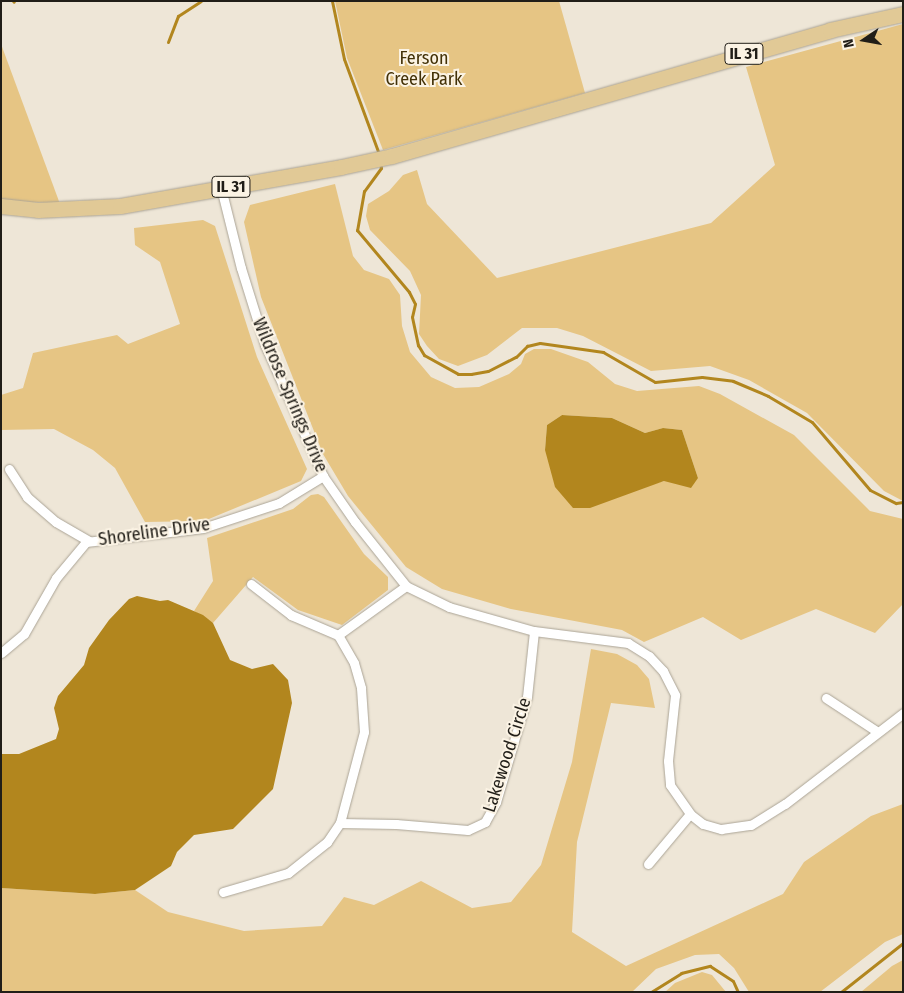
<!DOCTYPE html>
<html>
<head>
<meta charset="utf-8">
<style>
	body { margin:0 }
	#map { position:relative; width:904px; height:993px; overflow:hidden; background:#eee6d7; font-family:"Fira Sans Condensed",sans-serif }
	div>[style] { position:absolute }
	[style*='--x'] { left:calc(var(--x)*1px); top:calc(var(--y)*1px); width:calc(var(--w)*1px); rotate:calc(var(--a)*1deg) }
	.green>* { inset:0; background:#e6c584 }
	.water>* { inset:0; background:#b2861e }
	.stream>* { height:3px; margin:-1.5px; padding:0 1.5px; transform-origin:1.5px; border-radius:1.5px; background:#b2861e }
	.roads { filter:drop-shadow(0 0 1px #aba496) drop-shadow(0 0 1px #aba496) }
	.street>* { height:9px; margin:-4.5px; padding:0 4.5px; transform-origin:4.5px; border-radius:4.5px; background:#fff }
	.primary>* { height:15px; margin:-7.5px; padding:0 7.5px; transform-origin:7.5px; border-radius:7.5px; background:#e1c996 }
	span { translate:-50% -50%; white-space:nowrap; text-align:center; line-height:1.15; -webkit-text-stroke:4px #fbf3e4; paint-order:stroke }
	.shield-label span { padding:1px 4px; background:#fbf3e4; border:1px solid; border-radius:4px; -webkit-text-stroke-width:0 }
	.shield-label { font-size:16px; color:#211e18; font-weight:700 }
	.park-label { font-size:18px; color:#433107 }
	.street-label { font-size:18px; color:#211e18 }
	.frame { position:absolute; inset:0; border:2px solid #211e18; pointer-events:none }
	.north { position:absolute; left:839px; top:15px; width:50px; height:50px; -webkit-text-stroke:4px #fbf3e4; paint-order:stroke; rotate:258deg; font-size:14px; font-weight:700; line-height:20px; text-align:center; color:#211e18 }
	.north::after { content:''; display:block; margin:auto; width:18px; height:22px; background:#211e18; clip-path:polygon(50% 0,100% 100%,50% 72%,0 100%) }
</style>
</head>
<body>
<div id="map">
	<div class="green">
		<div style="clip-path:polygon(335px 1px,559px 1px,585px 93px,383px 150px,347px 58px)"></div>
		<div style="clip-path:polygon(903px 24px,903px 501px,884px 491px,807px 413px,749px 380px,710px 366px,651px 371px,583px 336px,557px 328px,522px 328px,487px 355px,458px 366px,439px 359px,427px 346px,419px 334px,421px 295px,410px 271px,370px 230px,366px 216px,368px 204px,389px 191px,403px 175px,417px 170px,427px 204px,497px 278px,711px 223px,775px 165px,746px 67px)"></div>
		<div style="clip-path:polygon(1px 44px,60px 204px,1px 200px)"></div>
		<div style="clip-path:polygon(evenodd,335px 184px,353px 256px,364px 270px,389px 279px,400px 295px,402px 326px,410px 352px,431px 377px,455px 388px,479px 387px,509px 374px,521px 364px,525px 354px,534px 349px,551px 349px,588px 362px,615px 384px,637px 391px,699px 386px,720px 394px,794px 435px,870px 511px,903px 519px,903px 604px,875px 633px,816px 609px,741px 640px,703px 617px,644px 642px,622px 630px,511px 609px,442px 589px,406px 567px,348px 496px,323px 454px,261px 297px,244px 222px,250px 205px,335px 184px,562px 415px,612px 418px,645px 433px,663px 428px,682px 430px,698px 478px,664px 481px,639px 488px,545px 450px,547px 425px,562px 415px)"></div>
		<div style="clip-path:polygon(203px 220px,215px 226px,257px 357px,307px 469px,301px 481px,204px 521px,145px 522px,115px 468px,93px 450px,54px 429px,1px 430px,1px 395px,23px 388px,33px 353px,117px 335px,128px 344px,180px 324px,160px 262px,135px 245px,134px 228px)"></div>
		<div style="clip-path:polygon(318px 494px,324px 497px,364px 554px,388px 577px,388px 590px,342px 625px,298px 610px,253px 577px,213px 623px,194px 611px,213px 581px,207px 538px,293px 509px,311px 495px)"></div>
		<div style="clip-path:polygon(591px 649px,617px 654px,637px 665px,649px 679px,655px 708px,611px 703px,577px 842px,572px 932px,626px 966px,783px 894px,804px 862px,871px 816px,903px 804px,903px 934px,885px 942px,820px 992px,749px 992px,734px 968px,719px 954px,695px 955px,656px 969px,632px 992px,1px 992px,1px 888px,95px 894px,135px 890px,168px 912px,244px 931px,322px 926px,344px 897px,374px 905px,421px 881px,472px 908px,511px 902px,541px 865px,572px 762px)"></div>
		<div style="clip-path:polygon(903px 960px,903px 992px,861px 992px,892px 966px)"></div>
		<div style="clip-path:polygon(702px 972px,712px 975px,726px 992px,665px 992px,675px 983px)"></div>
	</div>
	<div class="water">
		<div style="clip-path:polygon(562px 415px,612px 418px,645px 433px,663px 428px,682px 430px,698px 478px,691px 488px,664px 481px,590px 508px,573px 508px,555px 487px,545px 450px,547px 425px)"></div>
		<div style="clip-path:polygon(137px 596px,160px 601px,168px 600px,203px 615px,213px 623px,230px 660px,252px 669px,273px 664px,288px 680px,292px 703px,273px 789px,233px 829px,194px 835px,177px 852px,171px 866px,135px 890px,95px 894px,1px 888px,1px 754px,19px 754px,56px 739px,59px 729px,54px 708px,58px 696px,84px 665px,89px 648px,109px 620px,129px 599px)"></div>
	</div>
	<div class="stream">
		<div style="--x:13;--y:1;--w:1;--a:45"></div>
		<div style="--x:332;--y:1;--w:59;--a:78.3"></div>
		<div style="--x:344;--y:59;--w:101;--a:69.8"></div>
		<div style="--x:168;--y:42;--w:28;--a:-69"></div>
		<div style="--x:178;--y:16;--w:27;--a:-33"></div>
		<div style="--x:380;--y:163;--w:5;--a:79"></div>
		<div style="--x:381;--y:168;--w:29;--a:126"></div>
		<div style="--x:364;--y:191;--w:40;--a:100"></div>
		<div style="--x:357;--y:230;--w:81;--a:50"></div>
		<div style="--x:409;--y:292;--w:13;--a:63"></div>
		<div style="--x:415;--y:304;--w:13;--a:103"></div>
		<div style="--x:412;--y:317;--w:29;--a:78"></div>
		<div style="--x:418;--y:345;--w:12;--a:59"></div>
		<div style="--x:424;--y:355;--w:39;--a:29"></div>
		<div style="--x:458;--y:374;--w:13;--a:0"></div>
		<div style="--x:471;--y:374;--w:17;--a:-10"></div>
		<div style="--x:488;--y:371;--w:31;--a:-27"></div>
		<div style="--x:516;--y:357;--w:16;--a:-45"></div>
		<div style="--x:527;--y:346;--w:13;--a:-13"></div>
		<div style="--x:540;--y:343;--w:64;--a:8.1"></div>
		<div style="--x:603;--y:352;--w:60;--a:30"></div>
		<div style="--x:655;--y:382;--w:47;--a:-6.1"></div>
		<div style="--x:702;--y:377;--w:31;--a:7"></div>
		<div style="--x:733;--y:381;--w:38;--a:23"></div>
		<div style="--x:768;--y:396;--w:51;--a:30.6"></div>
		<div style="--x:812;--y:422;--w:89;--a:49.5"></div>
		<div style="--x:870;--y:490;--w:29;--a:27"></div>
		<div style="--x:896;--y:503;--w:7;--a:-8"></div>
		<div style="--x:651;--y:992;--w:36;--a:-32"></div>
		<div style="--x:681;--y:973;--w:30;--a:-14"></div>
		<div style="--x:710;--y:966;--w:27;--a:33"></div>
		<div style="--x:733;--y:981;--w:12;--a:66"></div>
		<div style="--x:841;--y:992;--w:79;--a:-38.3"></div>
	</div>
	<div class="roads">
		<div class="street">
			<div style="--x:221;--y:188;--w:82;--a:76"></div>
			<div style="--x:241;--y:268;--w:81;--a:72.7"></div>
			<div style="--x:265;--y:345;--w:143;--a:66.1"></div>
			<div style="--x:323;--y:476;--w:56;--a:55.2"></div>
			<div style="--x:355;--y:522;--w:82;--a:51.4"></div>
			<div style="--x:406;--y:586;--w:48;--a:26"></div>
			<div style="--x:449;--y:607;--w:88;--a:15.8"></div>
			<div style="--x:534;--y:631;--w:95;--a:7.3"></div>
			<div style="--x:628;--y:643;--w:25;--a:32"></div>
			<div style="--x:649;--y:656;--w:21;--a:47"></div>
			<div style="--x:663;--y:671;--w:27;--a:63"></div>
			<div style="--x:675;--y:695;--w:66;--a:96.1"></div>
			<div style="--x:668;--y:761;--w:24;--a:85"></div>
			<div style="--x:670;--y:785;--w:35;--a:55"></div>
			<div style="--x:690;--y:814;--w:16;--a:38"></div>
			<div style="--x:703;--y:824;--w:19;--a:16"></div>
			<div style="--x:721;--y:829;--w:30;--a:-8"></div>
			<div style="--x:751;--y:825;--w:40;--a:-32"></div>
			<div style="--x:785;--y:804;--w:149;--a:-37.6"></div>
			<div style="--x:9;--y:469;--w:33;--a:57"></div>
			<div style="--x:27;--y:497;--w:38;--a:41"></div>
			<div style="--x:56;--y:522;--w:38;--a:30"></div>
			<div style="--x:251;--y:584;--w:51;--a:37.8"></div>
			<div style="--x:291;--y:615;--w:51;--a:23.1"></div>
			<div style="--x:338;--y:635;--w:32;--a:60"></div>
			<div style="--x:354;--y:663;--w:26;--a:74"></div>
			<div style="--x:361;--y:688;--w:44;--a:86.1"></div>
			<div style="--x:364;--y:732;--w:94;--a:104.8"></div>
			<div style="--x:338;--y:635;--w:84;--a:-35.8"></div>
			<div style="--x:1;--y:653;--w:30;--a:-40"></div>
			<div style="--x:24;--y:634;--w:64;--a:-60.3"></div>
			<div style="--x:56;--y:578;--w:47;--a:-50.2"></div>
			<div style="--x:86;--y:542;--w:118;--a:-6.8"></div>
			<div style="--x:203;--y:528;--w:80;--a:-18.2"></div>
			<div style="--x:279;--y:503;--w:52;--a:-31.5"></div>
			<div style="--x:826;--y:698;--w:62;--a:33.2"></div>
			<div style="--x:648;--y:864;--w:65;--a:-50"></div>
			<div style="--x:223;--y:892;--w:68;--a:-16.3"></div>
			<div style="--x:288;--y:873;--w:50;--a:-38.5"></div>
			<div style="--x:327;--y:842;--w:23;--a:-56"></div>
			<div style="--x:340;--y:823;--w:56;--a:1"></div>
			<div style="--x:396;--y:824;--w:72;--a:4.8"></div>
			<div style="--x:468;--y:830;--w:19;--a:-25"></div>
			<div style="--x:485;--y:822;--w:23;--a:-61"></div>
			<div style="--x:496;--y:802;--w:109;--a:-73.6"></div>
			<div style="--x:527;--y:697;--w:66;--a:-83.9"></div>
		</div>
		<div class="primary">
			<div style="--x:1;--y:206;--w:37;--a:6"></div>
			<div style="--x:38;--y:210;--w:82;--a:-2.8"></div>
			<div style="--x:120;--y:206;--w:224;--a:-10"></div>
			<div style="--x:341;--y:167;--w:52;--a:-12.2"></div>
			<div style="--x:392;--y:156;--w:456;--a:-16"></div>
			<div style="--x:830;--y:30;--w:75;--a:-12.4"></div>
		</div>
	</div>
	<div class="shield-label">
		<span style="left:744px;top:54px">IL 31</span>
		<span style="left:231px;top:187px">IL 31</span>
	</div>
	<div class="park-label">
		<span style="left:424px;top:69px">Ferson<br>Creek Park</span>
	</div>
	<div class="street-label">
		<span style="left:290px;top:395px;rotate:67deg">Wildrose Springs Drive</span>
		<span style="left:154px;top:532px;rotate:-8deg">Shoreline Drive</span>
		<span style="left:507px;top:755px;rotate:-72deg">Lakewood Circle</span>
	</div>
	<div class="frame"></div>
	<div class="north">N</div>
</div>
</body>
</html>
